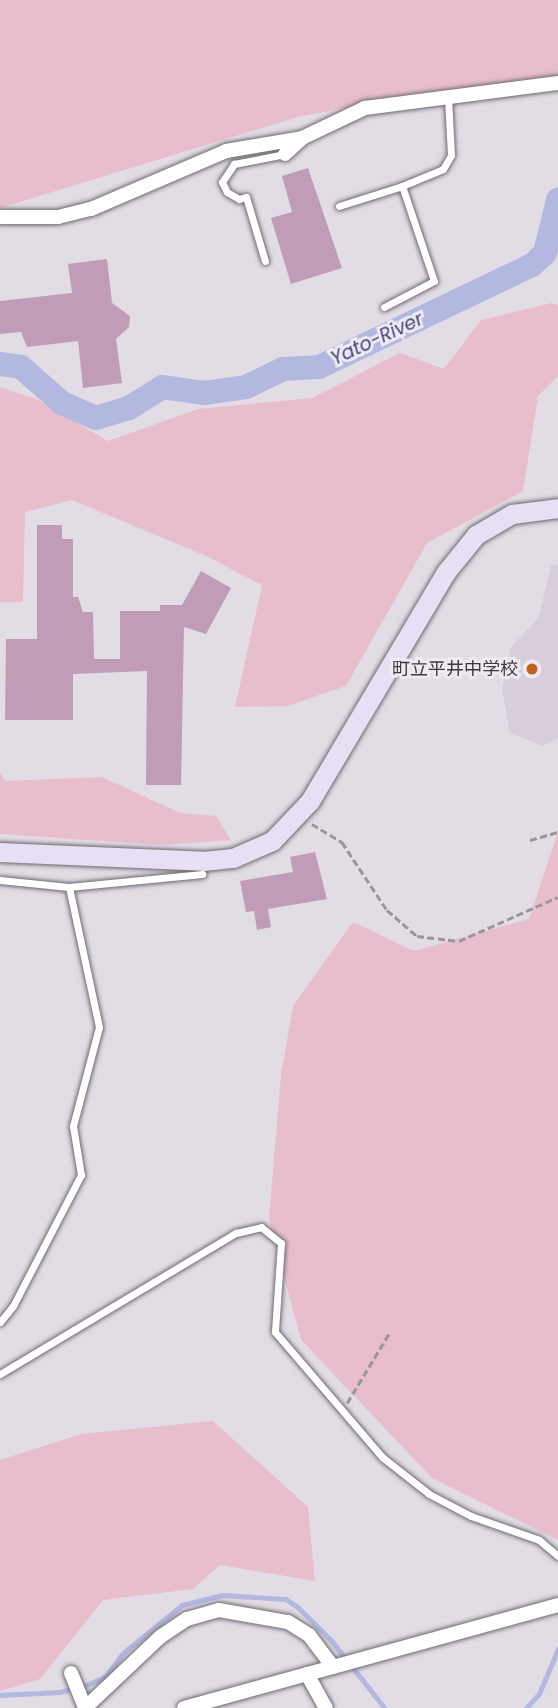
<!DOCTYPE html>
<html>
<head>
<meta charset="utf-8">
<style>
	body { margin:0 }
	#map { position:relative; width:558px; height:1708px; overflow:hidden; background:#e2dce4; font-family:Poppins,"Noto Sans JP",sans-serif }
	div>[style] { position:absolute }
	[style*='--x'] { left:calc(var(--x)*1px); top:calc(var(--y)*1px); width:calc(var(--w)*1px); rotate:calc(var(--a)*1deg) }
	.built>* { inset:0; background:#d8cedb }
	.green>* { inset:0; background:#e8becd }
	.stream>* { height:4.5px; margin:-2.25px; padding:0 2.25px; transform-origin:2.25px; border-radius:2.25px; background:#b3b8e1 }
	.river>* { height:24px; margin:-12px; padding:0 12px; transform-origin:12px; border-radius:12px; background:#b3b8e1 }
	.building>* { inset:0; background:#c19cb7 }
	.path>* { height:2.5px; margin-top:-1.25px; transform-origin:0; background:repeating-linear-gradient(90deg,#9a959b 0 7px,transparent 0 10.5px) }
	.roads { filter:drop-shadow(0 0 2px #706b72) drop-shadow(0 0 2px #706b72) }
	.lane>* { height:7px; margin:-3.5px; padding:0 3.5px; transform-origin:3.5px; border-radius:3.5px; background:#fff }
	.street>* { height:14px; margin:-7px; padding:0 7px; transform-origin:7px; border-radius:7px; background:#fff }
	.secondary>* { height:19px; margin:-9.5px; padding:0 9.5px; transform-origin:9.5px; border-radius:9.5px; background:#e7e0f5 }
	.dots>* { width:19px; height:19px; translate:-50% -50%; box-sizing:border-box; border:4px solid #efeaf2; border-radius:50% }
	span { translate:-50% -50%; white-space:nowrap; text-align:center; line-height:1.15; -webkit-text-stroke:6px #efeaf2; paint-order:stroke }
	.poi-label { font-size:18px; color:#3d3a3d }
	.right { translate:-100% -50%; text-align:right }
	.water-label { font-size:19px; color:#45487d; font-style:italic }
</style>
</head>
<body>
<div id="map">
	<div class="built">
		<div style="clip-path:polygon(551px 564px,558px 565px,558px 738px,543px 746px,510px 733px,502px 690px,510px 648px,539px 617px)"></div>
	</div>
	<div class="green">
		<div style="clip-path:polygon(0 0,558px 0,558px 79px,415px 94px,298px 117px,0 208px)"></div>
		<div style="clip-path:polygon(552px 303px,558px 305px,558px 376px,538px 396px,523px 491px,427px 543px,346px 686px,287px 706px,235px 707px,262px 585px,206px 556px,72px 500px,25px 512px,23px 602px,0 602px,0 387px,36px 399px,108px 441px,198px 409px,312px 398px,400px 353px,444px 369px,481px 320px)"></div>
		<div style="clip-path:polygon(0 773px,5px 781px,102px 777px,180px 813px,216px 816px,231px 840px,162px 845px,0 834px)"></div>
		<div style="clip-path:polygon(558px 832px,558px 1540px,432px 1478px,301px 1340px,269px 1219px,281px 1075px,293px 1006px,353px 922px,414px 951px,529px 919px)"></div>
		<div style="clip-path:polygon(213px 1421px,308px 1507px,315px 1581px,220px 1565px,193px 1589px,103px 1600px,40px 1679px,0 1691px,0 1460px,81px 1434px)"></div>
	</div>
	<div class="stream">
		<div style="--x:0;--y:1695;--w:60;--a:-2.9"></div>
		<div style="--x:60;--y:1692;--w:30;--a:-15"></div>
		<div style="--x:89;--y:1684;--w:17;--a:-24"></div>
		<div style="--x:105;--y:1677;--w:30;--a:-53"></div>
		<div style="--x:123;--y:1653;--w:76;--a:-39.1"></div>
		<div style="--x:182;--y:1605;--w:41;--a:-14"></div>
		<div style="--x:222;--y:1595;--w:64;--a:3.6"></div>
		<div style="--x:286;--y:1599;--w:14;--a:34"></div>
		<div style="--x:298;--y:1607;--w:48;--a:45"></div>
		<div style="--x:332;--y:1641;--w:85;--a:51.7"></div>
		<div style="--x:526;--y:1708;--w:19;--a:-47"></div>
		<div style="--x:539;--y:1694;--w:49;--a:-67.1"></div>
	</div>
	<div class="river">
		<div style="--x:0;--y:364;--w:21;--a:8"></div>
		<div style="--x:21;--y:367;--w:55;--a:41.3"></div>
		<div style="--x:62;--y:403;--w:37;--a:24"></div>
		<div style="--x:96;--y:418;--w:34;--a:-17"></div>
		<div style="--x:129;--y:408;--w:39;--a:-32"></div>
		<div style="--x:162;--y:387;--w:42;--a:8.1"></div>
		<div style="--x:204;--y:393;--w:42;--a:-8.1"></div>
		<div style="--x:246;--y:387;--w:41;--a:-25.9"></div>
		<div style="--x:283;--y:369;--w:36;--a:-3"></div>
		<div style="--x:319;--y:367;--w:236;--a:-25.6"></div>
		<div style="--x:532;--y:265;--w:18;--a:-43"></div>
		<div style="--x:545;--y:253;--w:55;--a:-76.2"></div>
	</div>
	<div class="building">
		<div style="clip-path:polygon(308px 168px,342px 268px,291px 284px,271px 218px,292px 212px,282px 176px)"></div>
		<div style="clip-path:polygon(107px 259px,112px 303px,130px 316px,129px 327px,116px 339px,122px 383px,83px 388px,78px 341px,27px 347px,21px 332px,0 334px,0 301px,72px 293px,68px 264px)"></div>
		<div style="clip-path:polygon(37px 525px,62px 525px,62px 539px,73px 539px,73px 597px,78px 597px,83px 612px,93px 612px,94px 659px,120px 659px,120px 611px,160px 611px,160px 605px,182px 605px,201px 571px,231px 588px,206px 634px,184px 627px,181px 785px,146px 785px,147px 671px,73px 674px,73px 720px,5px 720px,6px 639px,37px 639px)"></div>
		<div style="clip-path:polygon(315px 852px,327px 899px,268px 909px,271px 927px,257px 930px,254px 911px,246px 912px,240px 881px,293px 872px,290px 857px)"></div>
	</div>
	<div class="path">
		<div style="--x:312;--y:824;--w:35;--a:31"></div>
		<div style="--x:342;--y:842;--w:82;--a:56.5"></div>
		<div style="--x:387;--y:910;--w:40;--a:41"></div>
		<div style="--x:417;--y:936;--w:42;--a:6.8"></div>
		<div style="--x:459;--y:941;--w:108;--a:-24"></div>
		<div style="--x:530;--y:840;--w:29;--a:-16"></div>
		<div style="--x:347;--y:1403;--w:83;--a:-58.8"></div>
	</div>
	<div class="roads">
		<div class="lane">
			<div style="--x:339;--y:206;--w:66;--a:-17.6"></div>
			<div style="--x:265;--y:261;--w:67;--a:-106.5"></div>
			<div style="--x:246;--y:197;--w:7;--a:164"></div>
			<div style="--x:239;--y:199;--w:14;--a:-150"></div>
			<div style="--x:227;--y:192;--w:11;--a:-117"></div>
			<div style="--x:222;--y:182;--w:22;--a:-56"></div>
			<div style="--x:234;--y:164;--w:52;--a:-11.1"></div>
			<div style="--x:384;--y:307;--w:56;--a:-27.5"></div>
			<div style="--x:434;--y:281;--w:100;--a:-108.6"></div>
			<div style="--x:402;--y:186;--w:44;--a:-22.5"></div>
			<div style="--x:443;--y:169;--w:16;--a:-60"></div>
			<div style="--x:451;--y:155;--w:57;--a:-93"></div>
			<div style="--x:0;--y:880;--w:69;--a:5.8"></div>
			<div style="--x:69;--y:887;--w:134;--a:-5.6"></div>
			<div style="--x:0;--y:1322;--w:21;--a:-51"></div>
			<div style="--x:13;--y:1306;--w:148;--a:-62.6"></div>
			<div style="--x:81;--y:1175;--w:50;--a:-99.3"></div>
			<div style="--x:73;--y:1126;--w:102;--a:-75.3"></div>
			<div style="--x:99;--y:1027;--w:143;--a:-102.1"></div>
			<div style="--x:0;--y:1374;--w:275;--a:-30.9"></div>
			<div style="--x:236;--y:1233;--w:26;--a:-13"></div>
			<div style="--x:261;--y:1227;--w:26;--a:39"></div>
			<div style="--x:281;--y:1243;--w:89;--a:93.9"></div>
			<div style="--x:275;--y:1332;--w:165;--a:49.4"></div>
			<div style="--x:382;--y:1457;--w:60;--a:38.2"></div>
			<div style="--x:429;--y:1494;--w:47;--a:27.6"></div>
			<div style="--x:471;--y:1516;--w:72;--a:19.4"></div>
			<div style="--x:539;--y:1540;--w:25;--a:40"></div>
		</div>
		<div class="street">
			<div style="--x:285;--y:154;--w:23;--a:-43"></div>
			<div style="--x:0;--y:217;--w:58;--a:0"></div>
			<div style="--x:58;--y:217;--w:34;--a:-14"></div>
			<div style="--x:91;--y:209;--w:147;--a:-23.2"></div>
			<div style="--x:226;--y:151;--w:77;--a:-9.7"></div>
			<div style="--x:302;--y:138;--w:70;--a:-25.5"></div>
			<div style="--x:365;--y:108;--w:195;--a:-7.4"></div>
			<div style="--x:71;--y:1673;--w:38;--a:68"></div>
			<div style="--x:307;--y:1674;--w:39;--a:61"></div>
			<div style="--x:85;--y:1708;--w:103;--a:-43.4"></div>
			<div style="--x:160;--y:1637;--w:32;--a:-34"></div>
			<div style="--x:187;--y:1619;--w:33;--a:-16"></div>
			<div style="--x:219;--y:1610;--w:70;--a:9.9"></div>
			<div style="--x:288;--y:1622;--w:25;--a:32"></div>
			<div style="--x:309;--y:1635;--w:40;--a:53"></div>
			<div style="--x:184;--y:1708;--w:388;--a:-15.4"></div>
		</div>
		<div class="secondary">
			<div style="--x:0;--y:852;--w:203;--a:2.5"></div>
			<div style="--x:203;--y:861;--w:30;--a:-6"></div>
			<div style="--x:233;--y:858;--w:43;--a:-23.6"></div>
			<div style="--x:272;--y:841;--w:55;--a:-46.5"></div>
			<div style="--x:310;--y:801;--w:266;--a:-59.3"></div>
			<div style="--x:446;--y:572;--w:48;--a:-51"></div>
			<div style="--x:476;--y:535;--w:42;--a:-30.3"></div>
			<div style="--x:512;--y:514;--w:46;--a:-7.4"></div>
		</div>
	</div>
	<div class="dots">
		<div style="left:532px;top:669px;background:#c1611d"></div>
	</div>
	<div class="poi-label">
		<span class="right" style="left:518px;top:669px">町立平井中学校</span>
	</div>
	<div class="water-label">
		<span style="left:377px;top:339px;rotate:-25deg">Yato-River</span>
	</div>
</div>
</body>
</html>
